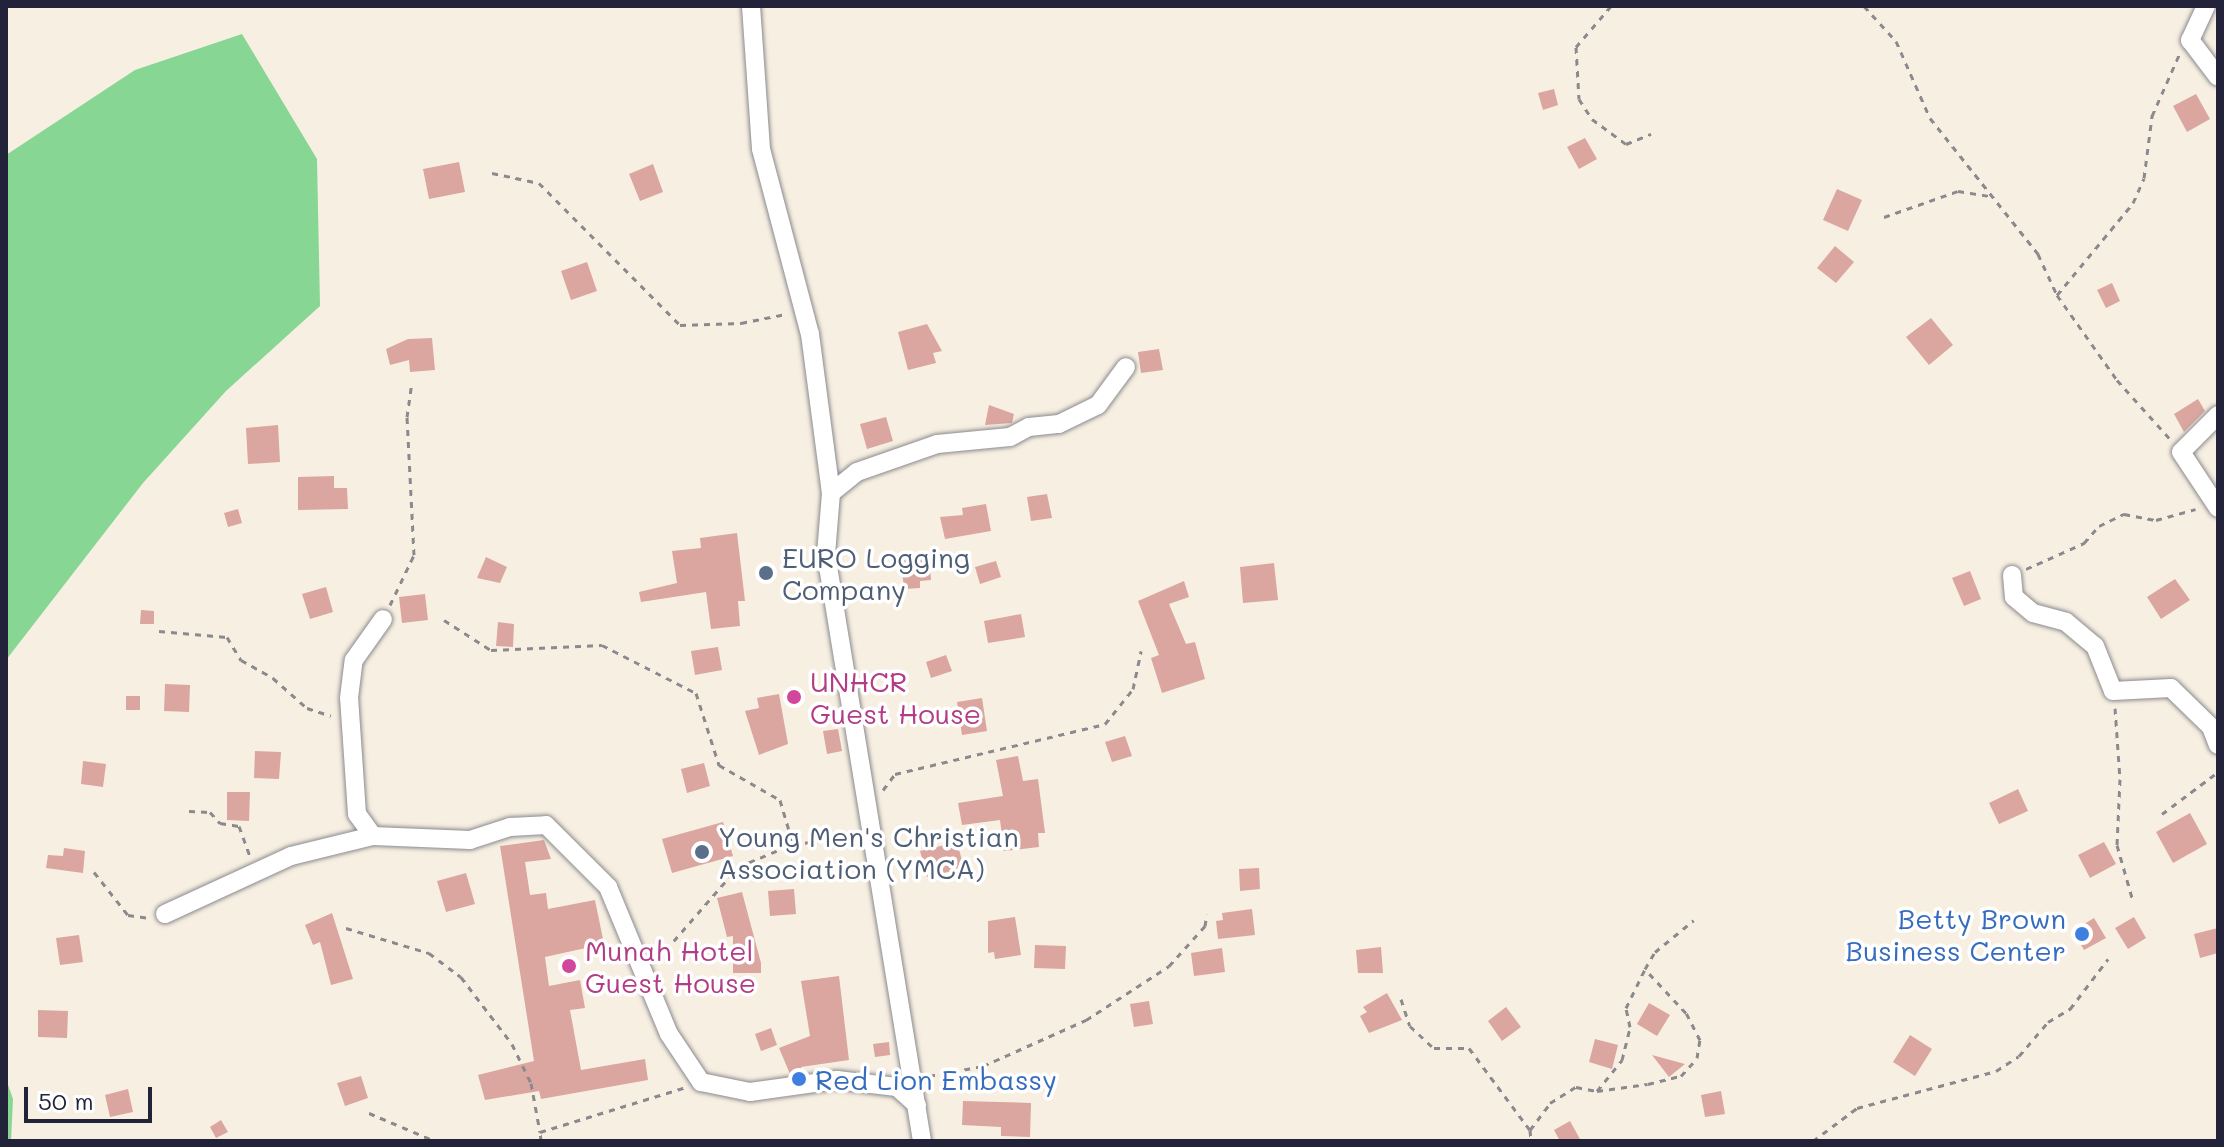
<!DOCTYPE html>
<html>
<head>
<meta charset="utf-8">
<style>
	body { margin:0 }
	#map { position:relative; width:2224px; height:1147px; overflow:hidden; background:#f7f0e2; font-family:Mali,sans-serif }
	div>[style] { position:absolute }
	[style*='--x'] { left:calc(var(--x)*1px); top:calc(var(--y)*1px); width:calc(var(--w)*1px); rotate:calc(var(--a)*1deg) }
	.green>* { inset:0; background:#87d694 }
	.building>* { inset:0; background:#daa69f }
	.path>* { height:3px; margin-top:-1.5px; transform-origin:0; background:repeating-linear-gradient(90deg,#8c898e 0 6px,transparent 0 12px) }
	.roads { filter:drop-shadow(0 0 2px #8c898e) drop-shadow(0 0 2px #8c898e) }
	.minor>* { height:18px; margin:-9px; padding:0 9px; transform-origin:9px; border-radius:9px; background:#fff }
	.dots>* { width:22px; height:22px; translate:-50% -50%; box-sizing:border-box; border:4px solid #fff; border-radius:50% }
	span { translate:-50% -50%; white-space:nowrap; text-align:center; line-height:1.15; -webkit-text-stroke:7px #fff; paint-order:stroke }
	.service-label { font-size:28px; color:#4e5e75 }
	.left { translate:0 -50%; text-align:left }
	.hotel-label { font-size:28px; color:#b23c85 }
	.shop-label { font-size:28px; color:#366cbe }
	.right { translate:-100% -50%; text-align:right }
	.frame { position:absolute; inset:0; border:8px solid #22223b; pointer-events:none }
	.scale { position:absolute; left:24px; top:1087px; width:128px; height:36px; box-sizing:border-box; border:4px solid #22223b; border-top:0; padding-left:10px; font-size:24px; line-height:28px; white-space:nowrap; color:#22223b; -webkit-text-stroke:6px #fff; paint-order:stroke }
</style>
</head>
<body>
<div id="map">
	<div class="green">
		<div style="clip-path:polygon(242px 34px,317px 159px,320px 306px,226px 391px,143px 483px,6px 660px,6px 155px,135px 70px)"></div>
		<div style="clip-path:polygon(6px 1079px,13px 1099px,11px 1141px,6px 1141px)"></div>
	</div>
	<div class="building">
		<div style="clip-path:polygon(1554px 89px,1558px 105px,1543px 110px,1538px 93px)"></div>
		<div style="clip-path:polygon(2196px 94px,2210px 119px,2187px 132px,2173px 106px)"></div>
		<div style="clip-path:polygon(1585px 138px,1597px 159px,1579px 169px,1567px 147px)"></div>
		<div style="clip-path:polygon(459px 162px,465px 192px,429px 199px,423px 169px)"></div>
		<div style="clip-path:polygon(653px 164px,663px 192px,640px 201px,629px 174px)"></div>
		<div style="clip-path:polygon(1837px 189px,1862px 200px,1848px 231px,1823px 220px)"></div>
		<div style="clip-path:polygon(1835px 246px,1854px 262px,1836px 283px,1817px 268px)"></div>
		<div style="clip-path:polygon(587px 262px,597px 291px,571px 300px,561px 271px)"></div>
		<div style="clip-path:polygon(2112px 283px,2120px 301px,2106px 308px,2097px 290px)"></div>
		<div style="clip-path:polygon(1931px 318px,1953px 345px,1929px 365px,1906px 337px)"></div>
		<div style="clip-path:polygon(927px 324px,942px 351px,933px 353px,936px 363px,908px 370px,898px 332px)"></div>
		<div style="clip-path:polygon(432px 338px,435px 370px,410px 372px,409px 360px,390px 365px,386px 349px,408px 339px)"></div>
		<div style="clip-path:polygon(1159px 349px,1163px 370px,1141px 373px,1138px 352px)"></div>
		<div style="clip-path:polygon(2198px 399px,2205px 411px,2184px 432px,2174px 414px)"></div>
		<div style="clip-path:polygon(989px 405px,1014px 414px,1012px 423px,985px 425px)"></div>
		<div style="clip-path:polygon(886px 417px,893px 441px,867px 449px,860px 424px)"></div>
		<div style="clip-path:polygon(278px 425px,280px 462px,248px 464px,246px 428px)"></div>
		<div style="clip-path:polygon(334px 476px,334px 488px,347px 488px,348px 509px,298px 510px,298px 477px)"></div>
		<div style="clip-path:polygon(1047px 494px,1052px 518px,1031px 521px,1027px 497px)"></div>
		<div style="clip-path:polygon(986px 504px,991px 531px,945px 539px,940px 517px,963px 515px,962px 508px)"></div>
		<div style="clip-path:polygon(238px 509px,242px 523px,228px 527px,224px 513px)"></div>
		<div style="clip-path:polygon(737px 533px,745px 601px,738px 601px,740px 626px,711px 629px,706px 592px,641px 602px,639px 592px,677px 583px,672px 551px,701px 548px,700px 538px)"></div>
		<div style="clip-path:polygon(929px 556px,931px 580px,920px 581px,920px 588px,904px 589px,901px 559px)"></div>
		<div style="clip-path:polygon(486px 557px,507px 567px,500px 583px,477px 578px)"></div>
		<div style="clip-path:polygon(996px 561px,1001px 577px,980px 584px,975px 567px)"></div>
		<div style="clip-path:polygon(1274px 563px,1278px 600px,1243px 603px,1240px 567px)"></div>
		<div style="clip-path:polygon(1970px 571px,1981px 599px,1964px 606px,1952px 578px)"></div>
		<div style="clip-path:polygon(2175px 579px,2190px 600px,2161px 619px,2147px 597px)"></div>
		<div style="clip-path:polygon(1184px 581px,1189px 597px,1169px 604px,1186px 644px,1195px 642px,1205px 679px,1162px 693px,1151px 658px,1159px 655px,1138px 601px)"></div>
		<div style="clip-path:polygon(326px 587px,333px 612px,310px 619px,302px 594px)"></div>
		<div style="clip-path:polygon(425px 594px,428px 620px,402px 623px,399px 597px)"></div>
		<div style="clip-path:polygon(141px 610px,154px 611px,154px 624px,140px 624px)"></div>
		<div style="clip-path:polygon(1021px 614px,1025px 637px,988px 643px,984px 621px)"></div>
		<div style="clip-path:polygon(498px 622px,514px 624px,513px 647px,496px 646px)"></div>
		<div style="clip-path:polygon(718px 647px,722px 670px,695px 675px,691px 651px)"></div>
		<div style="clip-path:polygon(946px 655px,952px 671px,931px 678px,926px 662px)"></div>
		<div style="clip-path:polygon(165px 684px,190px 685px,189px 712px,164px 711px)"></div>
		<div style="clip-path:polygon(779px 694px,788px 744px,759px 755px,745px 711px,759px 708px,757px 698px)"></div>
		<div style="clip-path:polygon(126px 696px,140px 696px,140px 710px,126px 710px)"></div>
		<div style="clip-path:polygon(982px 698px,987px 731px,962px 735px,957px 702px)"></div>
		<div style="clip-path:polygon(838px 729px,842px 751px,827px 754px,823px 731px)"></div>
		<div style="clip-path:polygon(1125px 736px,1132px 756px,1112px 762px,1105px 742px)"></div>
		<div style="clip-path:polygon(255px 751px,281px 752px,279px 779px,254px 778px)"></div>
		<div style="clip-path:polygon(1018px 756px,1023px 781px,1038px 779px,1045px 833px,1038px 833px,1039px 847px,1004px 851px,1000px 820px,962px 825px,958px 803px,1003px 796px,996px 760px)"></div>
		<div style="clip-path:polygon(83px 761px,106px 764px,103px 787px,81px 784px)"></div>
		<div style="clip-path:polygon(704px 763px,710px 786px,687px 793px,681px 769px)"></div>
		<div style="clip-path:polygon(2018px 789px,2028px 811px,1999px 824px,1989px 803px)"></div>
		<div style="clip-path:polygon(227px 792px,250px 792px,249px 821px,227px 820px)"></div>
		<div style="clip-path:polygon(2190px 813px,2207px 844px,2173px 863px,2156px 832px)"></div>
		<div style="clip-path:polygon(723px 822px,733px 856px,672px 873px,662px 839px)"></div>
		<div style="clip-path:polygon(544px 840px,551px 859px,525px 862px,530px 895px,546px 893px,548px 909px,595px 900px,604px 944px,545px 957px,549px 986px,580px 980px,585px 1008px,570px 1010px,581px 1070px,645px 1059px,648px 1080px,541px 1099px,539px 1091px,485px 1100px,478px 1075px,534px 1061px,500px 846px)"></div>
		<div style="clip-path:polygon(957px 842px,964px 868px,927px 877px,920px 851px)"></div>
		<div style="clip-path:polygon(2104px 842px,2116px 864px,2090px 878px,2078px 855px)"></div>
		<div style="clip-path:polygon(64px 848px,85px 851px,83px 873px,46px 868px,48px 855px,63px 856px)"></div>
		<div style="clip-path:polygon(1259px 868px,1260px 889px,1240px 891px,1239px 869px)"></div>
		<div style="clip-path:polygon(466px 873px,475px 904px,446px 912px,437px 881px)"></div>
		<div style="clip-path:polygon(794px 889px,796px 914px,770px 916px,768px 891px)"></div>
		<div style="clip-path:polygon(742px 892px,761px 963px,761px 973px,733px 973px,733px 936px,727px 937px,717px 898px)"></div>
		<div style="clip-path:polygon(1252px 909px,1255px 935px,1218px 939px,1216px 921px,1223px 920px,1222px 913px)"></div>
		<div style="clip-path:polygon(332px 913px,353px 979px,331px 985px,320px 942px,313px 945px,305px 925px)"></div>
		<div style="clip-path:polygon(1015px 917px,1021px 955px,995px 959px,994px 952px,988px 953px,988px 921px)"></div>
		<div style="clip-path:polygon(2134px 917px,2146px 938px,2128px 949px,2115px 928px)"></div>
		<div style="clip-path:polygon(2094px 918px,2106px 938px,2084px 950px,2073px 931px)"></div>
		<div style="clip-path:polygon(2218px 928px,2218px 953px,2200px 958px,2194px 934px)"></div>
		<div style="clip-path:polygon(79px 935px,83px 962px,60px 965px,56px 938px)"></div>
		<div style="clip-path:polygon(1035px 945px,1066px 946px,1065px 969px,1034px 968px)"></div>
		<div style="clip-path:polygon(1381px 947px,1383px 973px,1358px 973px,1356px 950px)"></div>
		<div style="clip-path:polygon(1222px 948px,1225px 972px,1194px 976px,1191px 953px)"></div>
		<div style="clip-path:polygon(839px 976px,849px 1060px,801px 1067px,803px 1073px,790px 1074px,779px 1048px,810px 1036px,801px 981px)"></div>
		<div style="clip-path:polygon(1387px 993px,1402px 1020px,1369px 1033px,1360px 1016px,1367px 1012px,1363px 1007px)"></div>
		<div style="clip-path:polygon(1149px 1001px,1153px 1024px,1134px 1027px,1130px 1004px)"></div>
		<div style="clip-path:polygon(1649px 1003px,1670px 1015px,1657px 1036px,1637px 1024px)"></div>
		<div style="clip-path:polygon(1506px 1007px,1521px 1027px,1502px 1041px,1488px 1021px)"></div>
		<div style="clip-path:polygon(38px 1010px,68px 1011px,67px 1038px,38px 1037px)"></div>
		<div style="clip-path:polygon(771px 1028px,777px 1045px,761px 1051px,755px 1034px)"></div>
		<div style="clip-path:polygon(1910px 1035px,1932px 1049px,1915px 1076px,1893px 1062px)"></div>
		<div style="clip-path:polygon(1595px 1039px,1618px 1045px,1612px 1069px,1589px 1062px)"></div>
		<div style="clip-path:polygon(889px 1042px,890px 1055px,875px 1057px,873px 1044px)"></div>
		<div style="clip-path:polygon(1652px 1055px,1685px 1064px,1669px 1077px)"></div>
		<div style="clip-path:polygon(361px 1076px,368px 1098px,345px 1106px,337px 1083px)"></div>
		<div style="clip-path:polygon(128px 1089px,133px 1112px,110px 1117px,105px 1095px)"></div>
		<div style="clip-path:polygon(1721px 1091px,1725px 1114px,1705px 1117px,1701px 1095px)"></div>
		<div style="clip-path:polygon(963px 1101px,1031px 1103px,1030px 1137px,1001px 1136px,1001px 1127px,962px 1125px)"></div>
		<div style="clip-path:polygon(221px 1120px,228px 1132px,216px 1138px,210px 1127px)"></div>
		<div style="clip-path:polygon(1570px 1121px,1581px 1141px,1560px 1141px,1554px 1130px)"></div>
	</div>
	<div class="path">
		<div style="--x:1611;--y:6;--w:54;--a:130.5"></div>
		<div style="--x:1576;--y:47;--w:52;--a:86.7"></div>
		<div style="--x:1579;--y:99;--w:24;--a:57"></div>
		<div style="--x:1592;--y:119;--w:42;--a:36.3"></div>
		<div style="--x:1626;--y:144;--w:27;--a:-22"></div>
		<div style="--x:1864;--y:6;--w:47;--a:47.6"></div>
		<div style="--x:1896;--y:41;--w:84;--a:66.2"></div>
		<div style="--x:1930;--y:118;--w:174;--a:51.5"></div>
		<div style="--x:2038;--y:254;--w:45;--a:65.1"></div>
		<div style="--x:2057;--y:295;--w:104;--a:54.8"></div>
		<div style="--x:2117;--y:380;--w:81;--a:48"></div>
		<div style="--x:492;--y:173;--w:48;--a:12"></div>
		<div style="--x:539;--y:183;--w:200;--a:45.2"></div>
		<div style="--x:680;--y:325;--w:61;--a:-1.9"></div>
		<div style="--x:741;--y:323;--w:46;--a:-11.3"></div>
		<div style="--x:1884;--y:217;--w:78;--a:-19.4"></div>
		<div style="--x:1958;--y:191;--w:36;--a:9"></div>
		<div style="--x:2057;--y:295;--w:119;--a:-50.4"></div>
		<div style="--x:2133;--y:203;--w:27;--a:-66"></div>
		<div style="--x:2144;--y:178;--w:63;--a:-82.6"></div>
		<div style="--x:2152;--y:116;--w:67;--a:-66.1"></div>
		<div style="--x:2026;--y:569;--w:64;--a:-24.1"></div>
		<div style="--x:2084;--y:543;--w:23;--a:-49"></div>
		<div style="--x:2099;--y:526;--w:28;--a:-26"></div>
		<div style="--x:2124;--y:514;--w:33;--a:11"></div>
		<div style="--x:2156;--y:520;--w:41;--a:-15.4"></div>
		<div style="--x:390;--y:605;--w:55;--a:-64.4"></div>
		<div style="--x:414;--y:555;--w:138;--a:-92.9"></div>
		<div style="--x:407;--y:417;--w:30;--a:-82"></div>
		<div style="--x:444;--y:620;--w:56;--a:32.6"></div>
		<div style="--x:491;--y:650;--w:111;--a:-2.6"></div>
		<div style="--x:602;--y:645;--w:106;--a:27.1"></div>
		<div style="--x:696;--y:693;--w:76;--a:72.3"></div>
		<div style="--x:719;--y:765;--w:70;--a:29.8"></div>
		<div style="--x:780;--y:800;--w:46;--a:73.5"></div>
		<div style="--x:159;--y:631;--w:68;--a:5"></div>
		<div style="--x:227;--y:637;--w:27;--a:59"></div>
		<div style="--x:241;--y:660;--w:37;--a:29"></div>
		<div style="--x:273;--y:678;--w:45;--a:41.4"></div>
		<div style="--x:307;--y:708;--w:25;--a:18"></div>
		<div style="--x:2115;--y:708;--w:71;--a:86"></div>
		<div style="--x:2120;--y:779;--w:66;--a:92.6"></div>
		<div style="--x:2117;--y:845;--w:58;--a:74.1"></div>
		<div style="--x:883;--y:790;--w:20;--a:-53"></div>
		<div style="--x:895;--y:774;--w:216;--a:-13.4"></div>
		<div style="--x:1105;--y:724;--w:45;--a:-51.3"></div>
		<div style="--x:1133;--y:689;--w:39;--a:-78"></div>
		<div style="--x:189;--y:811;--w:21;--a:3"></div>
		<div style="--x:210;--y:812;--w:15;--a:48"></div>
		<div style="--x:220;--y:823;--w:19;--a:9"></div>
		<div style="--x:239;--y:826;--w:32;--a:70"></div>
		<div style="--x:2162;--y:814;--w:70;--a:-36.9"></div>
		<div style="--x:94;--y:872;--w:55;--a:51.7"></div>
		<div style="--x:128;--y:915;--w:22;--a:8"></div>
		<div style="--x:346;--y:928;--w:87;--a:16.8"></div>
		<div style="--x:429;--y:953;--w:40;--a:37"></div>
		<div style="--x:461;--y:977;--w:84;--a:52.7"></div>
		<div style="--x:512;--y:1044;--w:43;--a:64"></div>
		<div style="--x:531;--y:1083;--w:50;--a:79.6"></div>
		<div style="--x:658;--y:959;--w:122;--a:-49"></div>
		<div style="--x:738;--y:867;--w:60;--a:-22.7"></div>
		<div style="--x:793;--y:844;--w:63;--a:-6.3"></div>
		<div style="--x:1401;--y:999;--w:28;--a:72"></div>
		<div style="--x:1410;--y:1026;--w:33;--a:43"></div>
		<div style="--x:1434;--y:1048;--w:35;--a:0"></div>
		<div style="--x:1469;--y:1048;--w:102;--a:53.4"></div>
		<div style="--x:1530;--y:1130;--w:11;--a:85"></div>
		<div style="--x:929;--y:1076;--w:55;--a:-10.5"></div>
		<div style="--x:983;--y:1066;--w:113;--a:-24.1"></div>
		<div style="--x:1086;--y:1020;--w:99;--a:-33"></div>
		<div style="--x:1169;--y:966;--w:54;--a:-48"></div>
		<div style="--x:1205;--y:926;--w:12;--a:-81"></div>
		<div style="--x:1597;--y:1091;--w:40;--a:-51"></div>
		<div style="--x:1622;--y:1060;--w:34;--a:-76"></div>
		<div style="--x:1630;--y:1027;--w:19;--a:-102"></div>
		<div style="--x:1626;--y:1008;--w:43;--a:-64"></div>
		<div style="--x:369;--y:1113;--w:72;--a:23"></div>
		<div style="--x:1530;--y:1130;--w:34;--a:-53"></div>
		<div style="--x:1550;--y:1103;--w:31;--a:-32"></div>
		<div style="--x:1576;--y:1087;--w:21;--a:11"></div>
		<div style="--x:1597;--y:1091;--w:51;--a:-7.8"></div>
		<div style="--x:1648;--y:1084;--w:34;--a:-14"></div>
		<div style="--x:1681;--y:1076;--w:24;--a:-48"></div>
		<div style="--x:1697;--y:1058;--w:18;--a:-81"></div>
		<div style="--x:1700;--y:1040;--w:30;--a:-117"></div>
		<div style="--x:1686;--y:1013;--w:60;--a:-133"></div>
		<div style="--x:1645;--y:969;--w:20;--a:-60"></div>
		<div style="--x:1655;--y:952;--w:50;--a:-39.4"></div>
		<div style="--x:541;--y:1141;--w:9;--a:-96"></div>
		<div style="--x:540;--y:1132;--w:153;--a:-17.1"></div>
		<div style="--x:1813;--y:1141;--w:55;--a:-36.9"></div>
		<div style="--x:1857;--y:1108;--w:144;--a:-14.9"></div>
		<div style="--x:1996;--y:1071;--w:27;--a:-33"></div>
		<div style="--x:2019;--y:1056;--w:45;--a:-49.5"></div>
		<div style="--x:2048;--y:1022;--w:26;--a:-31"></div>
		<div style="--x:2070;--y:1009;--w:63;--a:-52.8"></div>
	</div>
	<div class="roads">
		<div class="minor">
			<div style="--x:751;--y:6;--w:143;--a:86"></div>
			<div style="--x:761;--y:149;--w:191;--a:75.2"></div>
			<div style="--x:810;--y:334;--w:160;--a:82.5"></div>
			<div style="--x:2206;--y:6;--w:38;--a:115"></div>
			<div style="--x:2190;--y:40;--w:46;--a:52.9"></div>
			<div style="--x:2218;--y:415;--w:52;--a:135"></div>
			<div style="--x:2181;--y:452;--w:67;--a:56.5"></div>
			<div style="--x:2012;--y:575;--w:22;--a:85"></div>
			<div style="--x:2014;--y:597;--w:25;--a:40"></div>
			<div style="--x:2033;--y:613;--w:34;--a:15"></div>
			<div style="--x:2066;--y:622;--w:38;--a:40"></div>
			<div style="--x:2095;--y:646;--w:48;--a:68.2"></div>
			<div style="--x:2113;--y:691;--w:58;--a:-3"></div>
			<div style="--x:2171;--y:688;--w:56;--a:44.3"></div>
			<div style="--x:2211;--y:727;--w:19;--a:69"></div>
			<div style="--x:373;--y:836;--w:27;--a:-126"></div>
			<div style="--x:357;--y:814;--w:116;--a:-93.9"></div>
			<div style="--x:349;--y:698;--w:38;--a:-83"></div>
			<div style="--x:354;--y:660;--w:50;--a:-54.7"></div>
			<div style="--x:165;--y:914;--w:139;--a:-24.7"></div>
			<div style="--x:291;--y:856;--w:84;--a:-13.7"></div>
			<div style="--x:373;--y:836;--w:97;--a:2.4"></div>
			<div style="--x:470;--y:840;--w:42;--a:-18"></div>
			<div style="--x:510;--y:827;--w:36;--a:-3"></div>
			<div style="--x:546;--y:825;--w:88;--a:45"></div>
			<div style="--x:608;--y:887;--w:159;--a:67.5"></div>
			<div style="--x:669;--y:1034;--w:58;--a:56.3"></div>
			<div style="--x:701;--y:1082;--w:50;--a:11.5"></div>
			<div style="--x:750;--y:1092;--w:88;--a:-7.9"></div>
			<div style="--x:837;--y:1080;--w:60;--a:6.7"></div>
			<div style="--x:897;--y:1087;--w:27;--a:42"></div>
			<div style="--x:922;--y:1141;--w:595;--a:-99.29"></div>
			<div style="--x:826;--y:554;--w:61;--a:-85.3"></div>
			<div style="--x:831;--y:493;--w:33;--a:-39"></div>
			<div style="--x:857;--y:472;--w:85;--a:-19.3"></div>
			<div style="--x:937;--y:444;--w:73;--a:-5.5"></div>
			<div style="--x:1010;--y:437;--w:21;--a:-28"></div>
			<div style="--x:1029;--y:427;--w:30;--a:-6"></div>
			<div style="--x:1059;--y:424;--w:43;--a:-26"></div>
			<div style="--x:1098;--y:405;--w:47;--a:-53.6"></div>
		</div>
	</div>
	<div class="dots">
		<div style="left:766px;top:573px;background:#5c6f8a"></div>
		<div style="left:794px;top:697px;background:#d1479c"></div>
		<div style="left:702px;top:852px;background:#5c6f8a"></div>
		<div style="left:2082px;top:934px;background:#3f7fe0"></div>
		<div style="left:569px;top:966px;background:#d1479c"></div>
		<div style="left:799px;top:1079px;background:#3f7fe0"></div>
	</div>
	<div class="service-label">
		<span class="left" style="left:782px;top:573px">EURO Logging<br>Company</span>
		<span class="left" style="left:718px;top:852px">Young Men's Christian<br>Association (YMCA)</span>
	</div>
	<div class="hotel-label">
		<span class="left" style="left:810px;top:697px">UNHCR<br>Guest House</span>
		<span class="left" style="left:585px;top:966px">Munah Hotel<br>Guest House</span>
	</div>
	<div class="shop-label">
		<span class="right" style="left:2066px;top:934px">Betty Brown<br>Business Center</span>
		<span class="left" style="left:815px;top:1079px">Red Lion Embassy</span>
	</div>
	<div class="frame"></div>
	<div class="scale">50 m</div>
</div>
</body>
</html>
